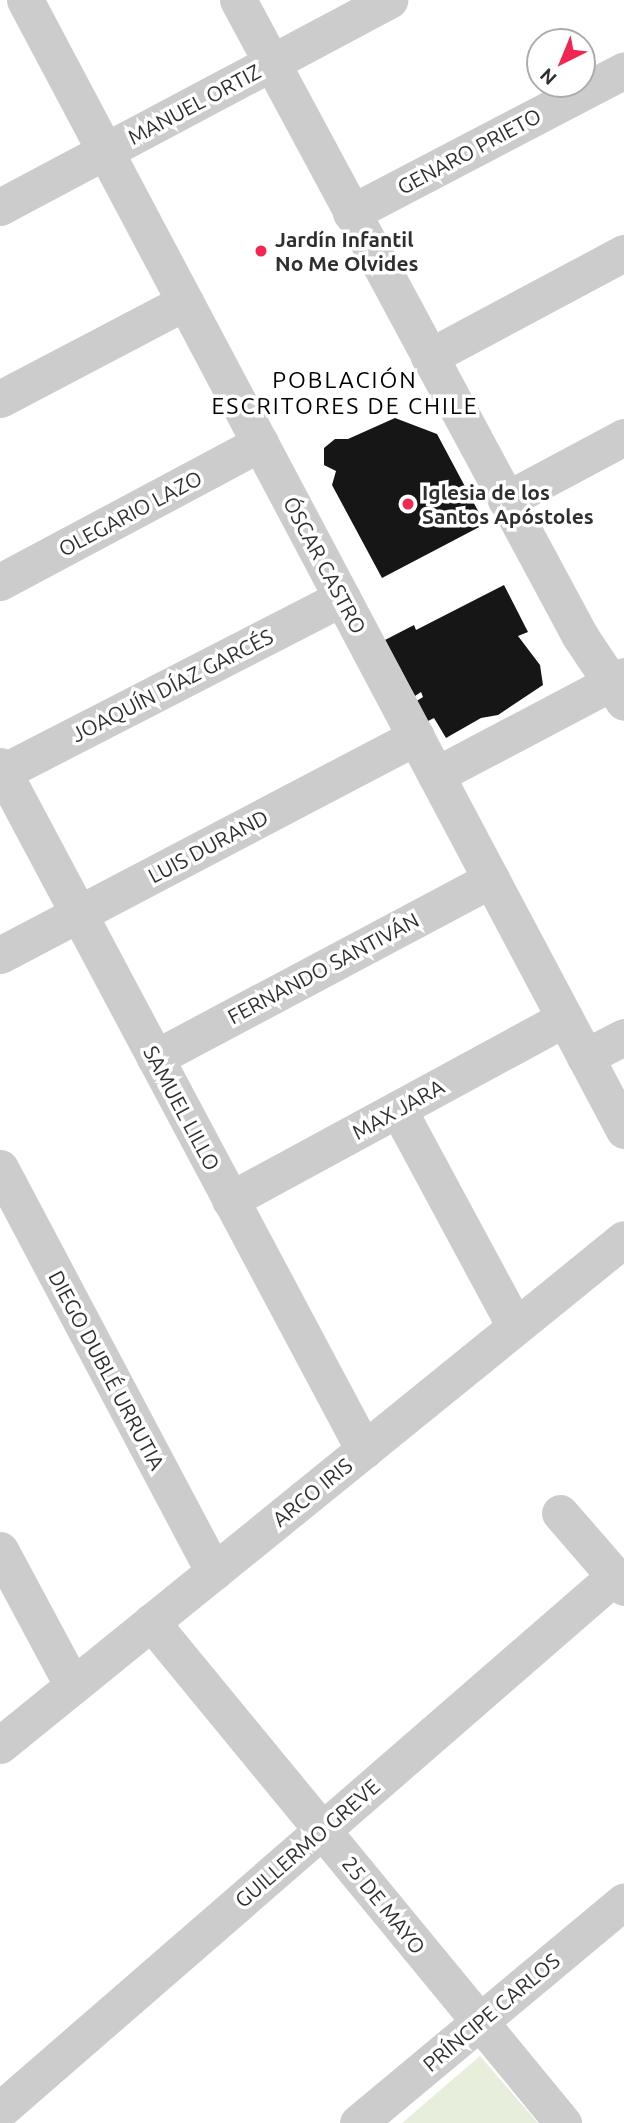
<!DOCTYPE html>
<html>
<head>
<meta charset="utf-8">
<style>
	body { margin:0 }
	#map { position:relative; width:624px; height:2123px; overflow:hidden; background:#fff; font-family:Ubuntu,sans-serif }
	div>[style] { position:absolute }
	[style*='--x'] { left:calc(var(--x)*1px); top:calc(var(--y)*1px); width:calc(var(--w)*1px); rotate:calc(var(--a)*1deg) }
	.green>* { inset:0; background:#e8eedc }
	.building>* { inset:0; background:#161616 }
	.minor>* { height:37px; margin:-18.5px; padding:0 18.5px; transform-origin:18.5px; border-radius:18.5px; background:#ccc }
	.dots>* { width:19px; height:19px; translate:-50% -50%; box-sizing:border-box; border:4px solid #fff; border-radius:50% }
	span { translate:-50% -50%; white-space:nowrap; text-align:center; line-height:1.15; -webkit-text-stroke:7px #fff; paint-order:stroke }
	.street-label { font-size:21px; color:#2f2f2f }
	.poi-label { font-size:21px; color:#2f2f2f; font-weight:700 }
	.left { translate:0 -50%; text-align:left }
	.neighbourhood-label { font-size:23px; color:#000; letter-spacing:2px }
	.north { position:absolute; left:526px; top:28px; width:70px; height:70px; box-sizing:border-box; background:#fff; border:2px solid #acacac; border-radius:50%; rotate:223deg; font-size:19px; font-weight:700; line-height:28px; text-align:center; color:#2f2f2f }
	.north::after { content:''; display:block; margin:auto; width:24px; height:32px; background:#f22652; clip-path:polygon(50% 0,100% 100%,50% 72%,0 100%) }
</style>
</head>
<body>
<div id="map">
	<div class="green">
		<div style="clip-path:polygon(480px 2056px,538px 2123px,402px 2123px)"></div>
	</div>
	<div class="building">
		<div style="clip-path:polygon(395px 418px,437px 434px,485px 524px,382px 578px,332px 485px,336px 471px,324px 465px,324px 448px,335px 439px,348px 439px)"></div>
		<div style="clip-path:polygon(504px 585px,528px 632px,518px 636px,540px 665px,543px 685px,498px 715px,481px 718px,446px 738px,434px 718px,426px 722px,415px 702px,423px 697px,421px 692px,415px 696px,385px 640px,414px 625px,416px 630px)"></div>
	</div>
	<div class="minor">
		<div style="--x:25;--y:0;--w:1279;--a:62.07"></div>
		<div style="--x:238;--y:0;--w:722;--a:61.73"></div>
		<div style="--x:580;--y:636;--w:79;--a:56.3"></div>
		<div style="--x:0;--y:207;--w:441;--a:-28"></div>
		<div style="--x:351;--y:213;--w:308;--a:-27.6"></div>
		<div style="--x:429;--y:357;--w:221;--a:-28.1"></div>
		<div style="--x:0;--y:399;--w:209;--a:-27.7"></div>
		<div style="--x:506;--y:500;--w:134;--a:-28.1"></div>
		<div style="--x:0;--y:582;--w:295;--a:-28.1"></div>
		<div style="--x:0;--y:766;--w:775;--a:61.98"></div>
		<div style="--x:3;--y:772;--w:381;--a:-27.2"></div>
		<div style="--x:436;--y:775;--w:212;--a:-27.8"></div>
		<div style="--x:0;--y:955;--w:470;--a:-27.7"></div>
		<div style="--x:585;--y:1057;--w:44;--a:-27.1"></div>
		<div style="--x:155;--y:1058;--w:381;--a:-28"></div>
		<div style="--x:398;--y:1109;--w:247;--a:61.7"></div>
		<div style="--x:0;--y:1168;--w:457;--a:62.1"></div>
		<div style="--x:230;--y:1200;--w:381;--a:-28.5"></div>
		<div style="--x:560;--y:1513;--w:98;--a:49.1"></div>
		<div style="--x:0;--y:1550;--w:154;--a:61.8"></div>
		<div style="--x:151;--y:1622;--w:649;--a:50.57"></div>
		<div style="--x:0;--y:1745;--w:803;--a:-39.04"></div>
		<div style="--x:0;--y:2110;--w:814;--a:-40.97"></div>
		<div style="--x:358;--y:2123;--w:346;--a:-39.8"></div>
	</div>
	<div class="dots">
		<div style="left:261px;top:251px;background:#f22652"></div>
		<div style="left:408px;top:504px;background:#f22652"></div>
	</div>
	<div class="street-label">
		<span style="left:194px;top:104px;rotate:-28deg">MANUEL ORTIZ</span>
		<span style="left:469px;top:151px;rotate:-28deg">GENARO PRIETO</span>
		<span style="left:130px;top:513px;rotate:-28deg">OLEGARIO LAZO</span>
		<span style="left:325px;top:565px;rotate:62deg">ÓSCAR CASTRO</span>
		<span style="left:172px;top:685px;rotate:-27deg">JOAQUÍN DÍAZ GARCÉS</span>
		<span style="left:208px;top:846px;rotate:-28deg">LUIS DURAND</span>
		<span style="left:323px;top:968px;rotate:-28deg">FERNANDO SANTIVÁN</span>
		<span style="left:182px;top:1108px;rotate:62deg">SAMUEL LILLO</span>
		<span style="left:398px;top:1109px;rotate:-29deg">MAX JARA</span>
		<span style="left:107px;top:1370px;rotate:62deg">DIEGO DUBLÉ URRUTIA</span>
		<span style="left:312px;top:1492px;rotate:-39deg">ARCO IRIS</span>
		<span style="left:307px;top:1843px;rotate:-41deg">GUILLERMO GREVE</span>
		<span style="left:384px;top:1905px;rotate:51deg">25 DE MAYO</span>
		<span style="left:491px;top:2012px;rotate:-40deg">PRÍNCIPE CARLOS</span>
	</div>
	<div class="poi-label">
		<span class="left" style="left:275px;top:251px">Jardín Infantil<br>No Me Olvides</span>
		<span class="left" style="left:422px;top:504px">Iglesia de los<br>Santos Apóstoles</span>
	</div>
	<div class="neighbourhood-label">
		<span style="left:345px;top:393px">POBLACIÓN<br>ESCRITORES DE CHILE</span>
	</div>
	<div class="north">N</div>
</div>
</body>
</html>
